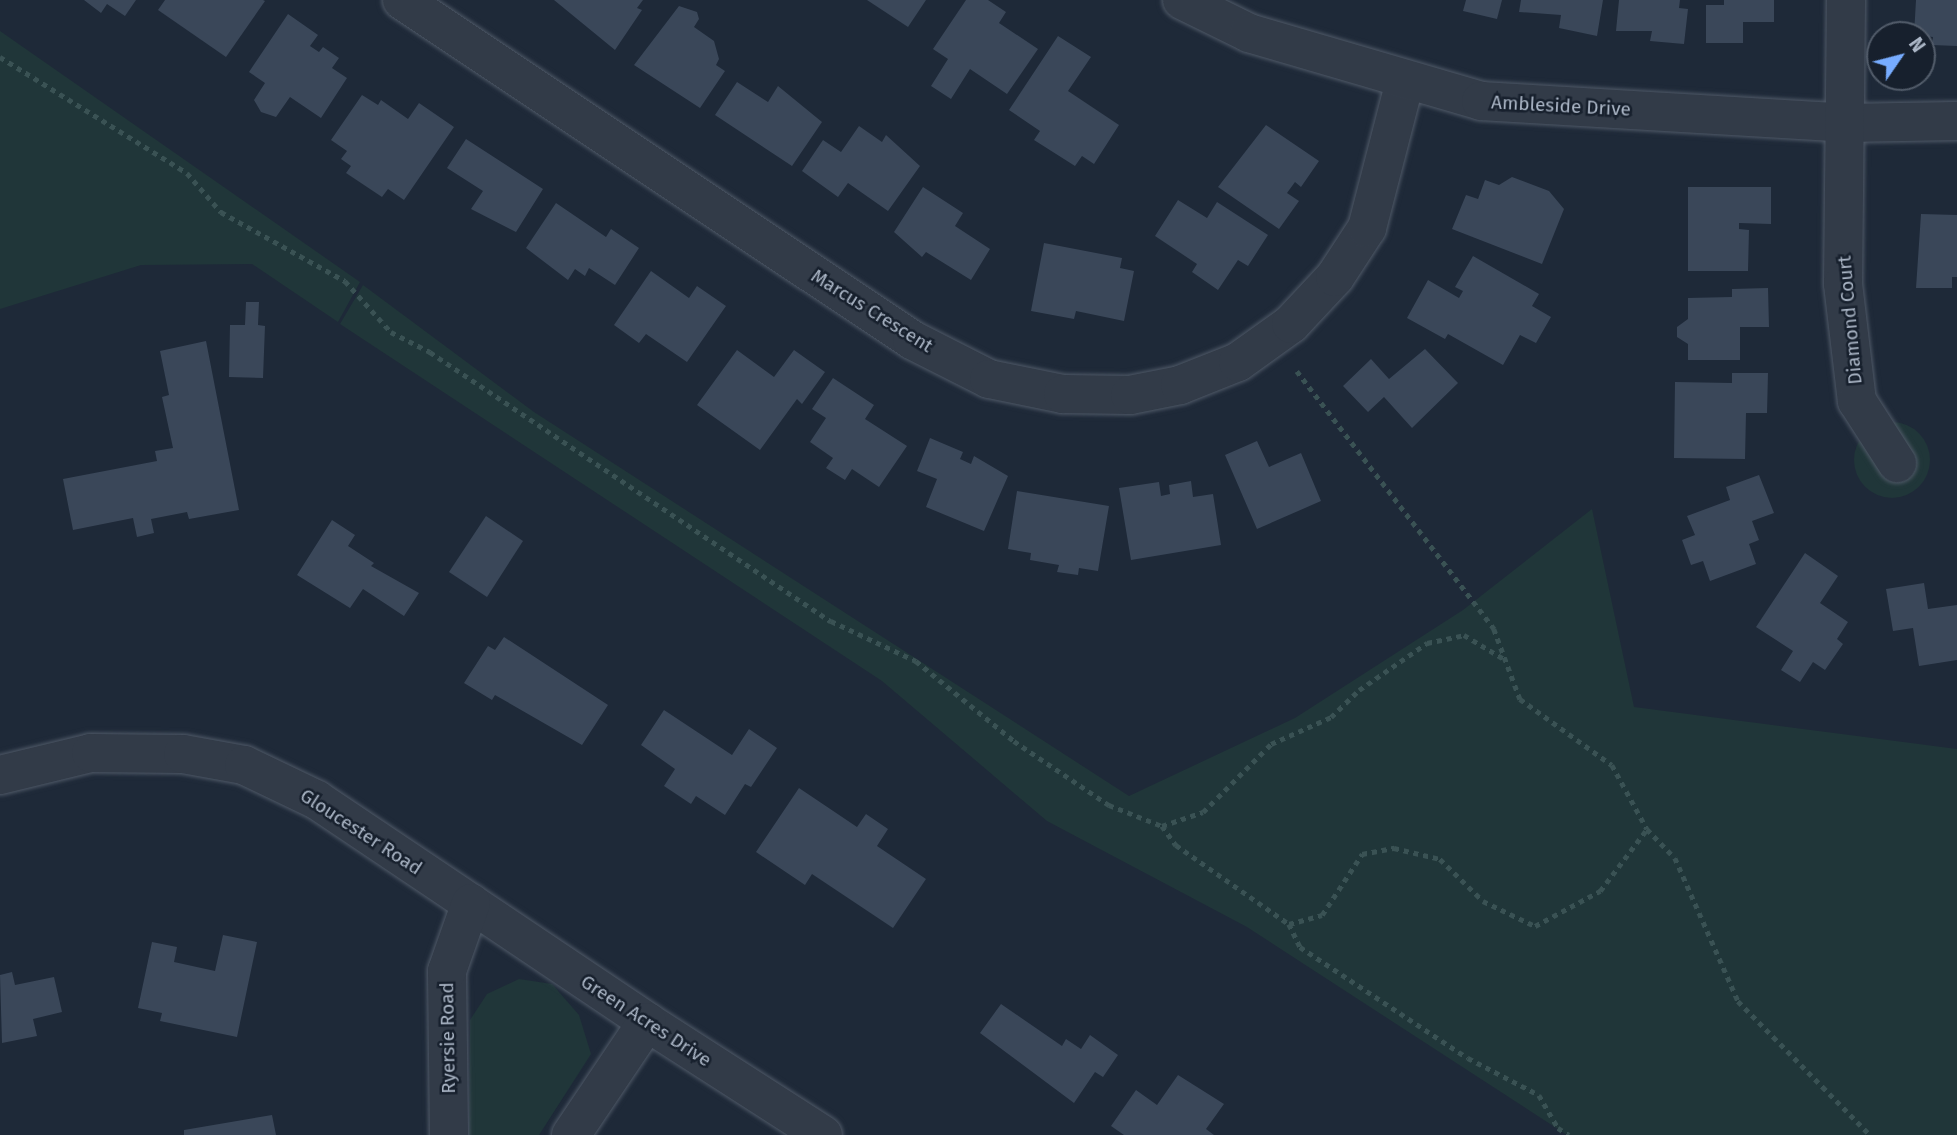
<!DOCTYPE html>
<html>
<head>
<meta charset="utf-8">
<style>
	body { margin:0 }
	#map { position:relative; width:1957px; height:1135px; overflow:hidden; background:#1e2938; font-family:"Fira Sans",sans-serif }
	div>[style] { position:absolute }
	[style*='--x'] { left:calc(var(--x)*1px); top:calc(var(--y)*1px); width:calc(var(--w)*1px); rotate:calc(var(--a)*1deg) }
	.green>* { inset:0; background:#203639 }
	.round { border-radius:50% }
	.building>* { inset:0; background:#3a4759 }
	.path>* { height:4.5px; margin-top:-2.25px; transform-origin:0; background:repeating-linear-gradient(90deg,#3a5254 0 5px,transparent 0 10px) }
	.roads { filter:drop-shadow(0 0 2px #4f5967) drop-shadow(0 0 2px #4f5967) }
	.minor>* { height:38px; margin:-19px; padding:0 19px; transform-origin:19px; border-radius:19px; background:#323b48 }
	span { translate:-50% -50%; white-space:nowrap; text-align:center; line-height:1.15; -webkit-text-stroke:5px #17202d; paint-order:stroke }
	.street-label { font-size:19px; color:#abb6c6 }
	.north { position:absolute; left:1866px; top:21px; width:70px; height:70px; box-sizing:border-box; background:#17202d; border:2px solid #525c6a; border-radius:50%; rotate:55deg; font-size:19px; font-weight:700; line-height:28px; text-align:center; color:#abb6c6 }
	.north::after { content:''; display:block; margin:auto; width:24px; height:32px; background:#77acff; clip-path:polygon(50% 0,100% 100%,50% 72%,0 100%) }
</style>
</head>
<body>
<div id="map">
	<div class="green">
		<div style="clip-path:polygon(0 31px,360px 282px,338px 322px,252px 264px,141px 265px,0 309px)"></div>
		<div style="clip-path:polygon(363px 285px,534px 412px,1129px 796px,1295px 718px,1463px 610px,1592px 509px,1634px 707px,1957px 749px,1957px 1135px,1567px 1135px,1247px 927px,1047px 821px,882px 681px,340px 324px)"></div>
		<div class="round" style="left:1854px;top:422px;width:76px;height:76px"></div>
		<div style="clip-path:polygon(519px 979px,552px 984px,579px 1015px,591px 1054px,539px 1135px,469px 1135px,470px 1020px,487px 994px)"></div>
	</div>
	<div class="building">
		<div style="clip-path:polygon(84px 0,136px 0,125px 16px,107px 4px,101px 13px)"></div>
		<div style="clip-path:polygon(165px 0,263px 0,265px 1px,226px 57px,158px 10px)"></div>
		<div style="clip-path:polygon(554px 0,643px 0,637px 8px,642px 10px,615px 50px)"></div>
		<div style="clip-path:polygon(867px 0,926px 0,908px 27px)"></div>
		<div style="clip-path:polygon(966px 0,988px 0,1006px 12px,999px 23px,1038px 49px,1007px 94px,970px 69px,951px 99px,931px 86px,948px 59px,933px 49px)"></div>
		<div style="clip-path:polygon(1466px 0,1502px 0,1497px 19px,1463px 11px)"></div>
		<div style="clip-path:polygon(1521px 0,1603px 0,1597px 36px,1559px 28px,1561px 15px,1519px 12px)"></div>
		<div style="clip-path:polygon(1619px 0,1680px 0,1679px 8px,1688px 9px,1684px 44px,1650px 41px,1652px 31px,1616px 31px)"></div>
		<div style="clip-path:polygon(1724px 0,1774px 0,1774px 22px,1743px 22px,1743px 43px,1706px 43px,1706px 5px,1724px 5px)"></div>
		<div style="clip-path:polygon(1916px 0,1957px 0,1957px 46px,1932px 45px,1933px 37px,1914px 35px)"></div>
		<div style="clip-path:polygon(679px 6px,697px 12px,699px 19px,694px 27px,714px 41px,719px 59px,716px 65px,725px 71px,700px 108px,634px 65px)"></div>
		<div style="clip-path:polygon(288px 14px,318px 35px,310px 46px,319px 52px,323px 47px,339px 58px,332px 68px,347px 78px,321px 118px,290px 97px,276px 117px,261px 112px,254px 100px,265px 83px,249px 72px)"></div>
		<div style="clip-path:polygon(1058px 36px,1091px 57px,1068px 91px,1119px 125px,1094px 164px,1082px 156px,1075px 166px,1034px 140px,1040px 131px,1009px 110px)"></div>
		<div style="clip-path:polygon(737px 82px,768px 102px,778px 86px,822px 122px,792px 166px,715px 115px)"></div>
		<div style="clip-path:polygon(362px 95px,378px 105px,381px 100px,408px 119px,419px 103px,454px 127px,404px 200px,388px 189px,382px 197px,346px 173px,351px 166px,341px 159px,347px 151px,331px 140px)"></div>
		<div style="clip-path:polygon(1266px 125px,1319px 161px,1301px 187px,1295px 182px,1287px 193px,1299px 201px,1279px 229px,1218px 187px)"></div>
		<div style="clip-path:polygon(859px 126px,882px 142px,886px 135px,920px 166px,888px 211px,848px 183px,838px 197px,802px 171px,823px 140px,841px 152px)"></div>
		<div style="clip-path:polygon(466px 139px,543px 189px,516px 232px,471px 209px,483px 191px,447px 168px)"></div>
		<div style="clip-path:polygon(1512px 177px,1549px 191px,1564px 209px,1542px 264px,1452px 229px,1466px 195px,1478px 199px,1485px 180px,1499px 185px)"></div>
		<div style="clip-path:polygon(923px 187px,963px 213px,955px 226px,990px 249px,971px 280px,926px 252px,922px 257px,894px 232px)"></div>
		<div style="clip-path:polygon(1688px 187px,1771px 187px,1771px 224px,1739px 223px,1739px 229px,1749px 230px,1748px 271px,1688px 271px)"></div>
		<div style="clip-path:polygon(1178px 200px,1207px 218px,1217px 202px,1268px 235px,1248px 266px,1238px 260px,1218px 290px,1192px 272px,1197px 264px,1155px 236px)"></div>
		<div style="clip-path:polygon(556px 203px,606px 237px,611px 229px,639px 248px,615px 285px,589px 268px,585px 276px,575px 269px,568px 280px,526px 248px)"></div>
		<div style="clip-path:polygon(1921px 214px,1957px 215px,1957px 277px,1952px 277px,1952px 288px,1916px 288px)"></div>
		<div style="clip-path:polygon(1044px 243px,1122px 258px,1120px 268px,1134px 271px,1124px 321px,1076px 311px,1074px 319px,1031px 311px)"></div>
		<div style="clip-path:polygon(1473px 256px,1539px 294px,1532px 306px,1551px 317px,1536px 343px,1520px 335px,1503px 365px,1448px 334px,1445px 339px,1407px 318px,1428px 280px,1459px 298px,1463px 291px,1455px 287px)"></div>
		<div style="clip-path:polygon(651px 271px,689px 298px,697px 286px,726px 306px,687px 362px,646px 334px,639px 343px,614px 325px)"></div>
		<div style="clip-path:polygon(1768px 288px,1769px 327px,1740px 327px,1740px 360px,1688px 360px,1688px 344px,1677px 337px,1677px 327px,1688px 319px,1688px 298px,1732px 297px,1732px 289px)"></div>
		<div style="clip-path:polygon(246px 302px,259px 302px,258px 325px,265px 326px,263px 378px,229px 377px,230px 325px,245px 325px)"></div>
		<div style="clip-path:polygon(206px 341px,239px 510px,189px 519px,187px 512px,151px 519px,154px 533px,137px 537px,133px 518px,73px 530px,63px 479px,157px 461px,155px 451px,173px 448px,162px 397px,169px 395px,160px 351px)"></div>
		<div style="clip-path:polygon(1425px 349px,1458px 383px,1412px 428px,1384px 397px,1368px 412px,1343px 386px,1371px 359px,1389px 379px)"></div>
		<div style="clip-path:polygon(737px 350px,774px 377px,794px 350px,825px 372px,802px 404px,797px 399px,760px 450px,697px 405px)"></div>
		<div style="clip-path:polygon(1732px 373px,1768px 373px,1767px 413px,1746px 413px,1745px 459px,1674px 458px,1675px 382px,1732px 383px)"></div>
		<div style="clip-path:polygon(833px 378px,874px 405px,865px 419px,907px 446px,879px 487px,852px 469px,845px 480px,826px 468px,833px 458px,810px 442px,826px 418px,812px 409px)"></div>
		<div style="clip-path:polygon(930px 438px,963px 452px,960px 459px,971px 464px,974px 456px,1008px 476px,984px 531px,926px 507px,937px 479px,917px 471px)"></div>
		<div style="clip-path:polygon(1257px 441px,1269px 467px,1301px 453px,1321px 501px,1257px 529px,1225px 455px)"></div>
		<div style="clip-path:polygon(1759px 475px,1774px 513px,1752px 521px,1759px 540px,1749px 544px,1756px 564px,1710px 581px,1703px 561px,1691px 565px,1682px 540px,1695px 535px,1687px 516px,1730px 500px,1726px 487px)"></div>
		<div style="clip-path:polygon(1191px 481px,1193px 497px,1213px 494px,1221px 545px,1131px 560px,1119px 488px,1159px 482px,1161px 496px,1170px 494px,1169px 485px)"></div>
		<div style="clip-path:polygon(1017px 491px,1109px 506px,1098px 571px,1079px 568px,1078px 575px,1057px 572px,1059px 565px,1030px 560px,1031px 553px,1008px 549px)"></div>
		<div style="clip-path:polygon(486px 516px,523px 541px,487px 597px,449px 572px)"></div>
		<div style="clip-path:polygon(332px 520px,355px 535px,348px 546px,374px 563px,371px 566px,419px 593px,404px 616px,363px 589px,350px 608px,297px 575px)"></div>
		<div style="clip-path:polygon(1805px 553px,1838px 576px,1820px 603px,1848px 622px,1837px 639px,1843px 644px,1825px 670px,1813px 662px,1800px 682px,1781px 670px,1793px 651px,1756px 627px)"></div>
		<div style="clip-path:polygon(1924px 583px,1928px 609px,1957px 605px,1957px 660px,1919px 666px,1913px 628px,1893px 631px,1886px 589px)"></div>
		<div style="clip-path:polygon(504px 637px,608px 705px,582px 745px,495px 695px,492px 700px,464px 683px,488px 646px,495px 650px)"></div>
		<div style="clip-path:polygon(664px 710px,732px 755px,749px 729px,777px 748px,751px 787px,745px 784px,725px 815px,696px 796px,691px 804px,664px 786px,675px 769px,641px 745px)"></div>
		<div style="clip-path:polygon(799px 788px,857px 827px,866px 814px,888px 829px,877px 846px,926px 879px,893px 928px,812px 874px,805px 885px,756px 852px)"></div>
		<div style="clip-path:polygon(223px 935px,257px 942px,237px 1037px,160px 1021px,162px 1013px,138px 1008px,152px 942px,177px 947px,174px 962px,215px 971px)"></div>
		<div style="clip-path:polygon(12px 972px,15px 985px,54px 977px,62px 1012px,33px 1019px,37px 1036px,2px 1043px,0 975px)"></div>
		<div style="clip-path:polygon(1001px 1004px,1062px 1046px,1066px 1039px,1081px 1049px,1090px 1035px,1118px 1055px,1103px 1077px,1095px 1072px,1074px 1103px,980px 1033px)"></div>
		<div style="clip-path:polygon(1178px 1075px,1224px 1104px,1206px 1129px,1214px 1135px,1124px 1135px,1111px 1126px,1136px 1090px,1157px 1105px)"></div>
		<div style="clip-path:polygon(272px 1115px,276px 1135px,184px 1135px,184px 1130px)"></div>
	</div>
	<div class="path">
		<div style="--x:0;--y:57;--w:220;--a:31.8"></div>
		<div style="--x:187;--y:173;--w:52;--a:48.9"></div>
		<div style="--x:221;--y:212;--w:142;--a:29.1"></div>
		<div style="--x:345;--y:281;--w:69;--a:48"></div>
		<div style="--x:391;--y:332;--w:44;--a:27.1"></div>
		<div style="--x:430;--y:352;--w:483;--a:33.9"></div>
		<div style="--x:831;--y:621;--w:94;--a:25.2"></div>
		<div style="--x:916;--y:661;--w:127;--a:39.2"></div>
		<div style="--x:1014;--y:741;--w:115;--a:34"></div>
		<div style="--x:1109;--y:805;--w:57;--a:21.6"></div>
		<div style="--x:1162;--y:826;--w:24;--a:54"></div>
		<div style="--x:1176;--y:845;--w:138;--a:35"></div>
		<div style="--x:1289;--y:924;--w:25;--a:64"></div>
		<div style="--x:1300;--y:947;--w:201;--a:33.5"></div>
		<div style="--x:1468;--y:1058;--w:80;--a:27.5"></div>
		<div style="--x:1539;--y:1095;--w:38;--a:60"></div>
		<div style="--x:1558;--y:1128;--w:13;--a:32"></div>
		<div style="--x:1297;--y:371;--w:325;--a:52.6"></div>
		<div style="--x:1494;--y:629;--w:75;--a:69.6"></div>
		<div style="--x:1520;--y:699;--w:113;--a:35.7"></div>
		<div style="--x:1612;--y:765;--w:73;--a:61.3"></div>
		<div style="--x:1647;--y:829;--w:40;--a:46"></div>
		<div style="--x:1675;--y:858;--w:156;--a:66.2"></div>
		<div style="--x:1738;--y:1001;--w:188;--a:45.4"></div>
		<div style="--x:1162;--y:826;--w:43;--a:-18.9"></div>
		<div style="--x:1203;--y:812;--w:96;--a:-45"></div>
		<div style="--x:1271;--y:744;--w:66;--a:-24.2"></div>
		<div style="--x:1331;--y:717;--w:39;--a:-44"></div>
		<div style="--x:1359;--y:690;--w:83;--a:-34.7"></div>
		<div style="--x:1427;--y:643;--w:38;--a:-12"></div>
		<div style="--x:1464;--y:635;--w:47;--a:31"></div>
		<div style="--x:1289;--y:924;--w:34;--a:-15"></div>
		<div style="--x:1322;--y:915;--w:73;--a:-56.7"></div>
		<div style="--x:1362;--y:854;--w:33;--a:-11"></div>
		<div style="--x:1394;--y:848;--w:47;--a:13.4"></div>
		<div style="--x:1440;--y:859;--w:60;--a:44.3"></div>
		<div style="--x:1483;--y:901;--w:58;--a:25.7"></div>
		<div style="--x:1535;--y:926;--w:74;--a:-28.3"></div>
		<div style="--x:1600;--y:891;--w:78;--a:-52.8"></div>
	</div>
	<div class="roads">
		<div class="minor">
			<div style="--x:402;--y:0;--w:613;--a:33.69"></div>
			<div style="--x:912;--y:340;--w:86;--a:26.9"></div>
			<div style="--x:989;--y:379;--w:76;--a:11.5"></div>
			<div style="--x:1063;--y:394;--w:67;--a:0.9"></div>
			<div style="--x:1130;--y:395;--w:51;--a:-11.3"></div>
			<div style="--x:1180;--y:385;--w:62;--a:-21.6"></div>
			<div style="--x:1238;--y:362;--w:65;--a:-35.6"></div>
			<div style="--x:1291;--y:324;--w:64;--a:-46.9"></div>
			<div style="--x:1335;--y:277;--w:59;--a:-56.9"></div>
			<div style="--x:1367;--y:228;--w:152;--a:-75.5"></div>
			<div style="--x:1182;--y:0;--w:75;--a:26.2"></div>
			<div style="--x:1249;--y:33;--w:242;--a:16.3"></div>
			<div style="--x:1481;--y:101;--w:366;--a:3.4"></div>
			<div style="--x:1846;--y:123;--w:111;--a:-1"></div>
			<div style="--x:1846;--y:0;--w:284;--a:90.6"></div>
			<div style="--x:1843;--y:284;--w:118;--a:83.2"></div>
			<div style="--x:1857;--y:401;--w:74;--a:57.2"></div>
			<div style="--x:0;--y:775;--w:94;--a:-13.6"></div>
			<div style="--x:91;--y:753;--w:92;--a:0.6"></div>
			<div style="--x:183;--y:754;--w:62;--a:10.2"></div>
			<div style="--x:244;--y:765;--w:81;--a:25.6"></div>
			<div style="--x:317;--y:800;--w:398;--a:33.9"></div>
			<div style="--x:647;--y:1022;--w:209;--a:32.7"></div>
			<div style="--x:449;--y:1135;--w:164;--a:-90.7"></div>
			<div style="--x:447;--y:971;--w:72;--a:-70.6"></div>
			<div style="--x:571;--y:1135;--w:136;--a:-56.1"></div>
		</div>
	</div>
	<div class="street-label">
		<span style="left:1561px;top:106px;rotate:3deg">Ambleside Drive</span>
		<span style="left:872px;top:311px;rotate:32deg">Marcus Crescent</span>
		<span style="left:1850px;top:320px;rotate:-95deg">Diamond Court</span>
		<span style="left:361px;top:832px;rotate:33deg">Gloucester Road</span>
		<span style="left:646px;top:1021px;rotate:33deg">Green Acres Drive</span>
		<span style="left:448px;top:1038px;rotate:-91deg">Ryersie Road</span>
	</div>
	<div class="north">N</div>
</div>
</body>
</html>
